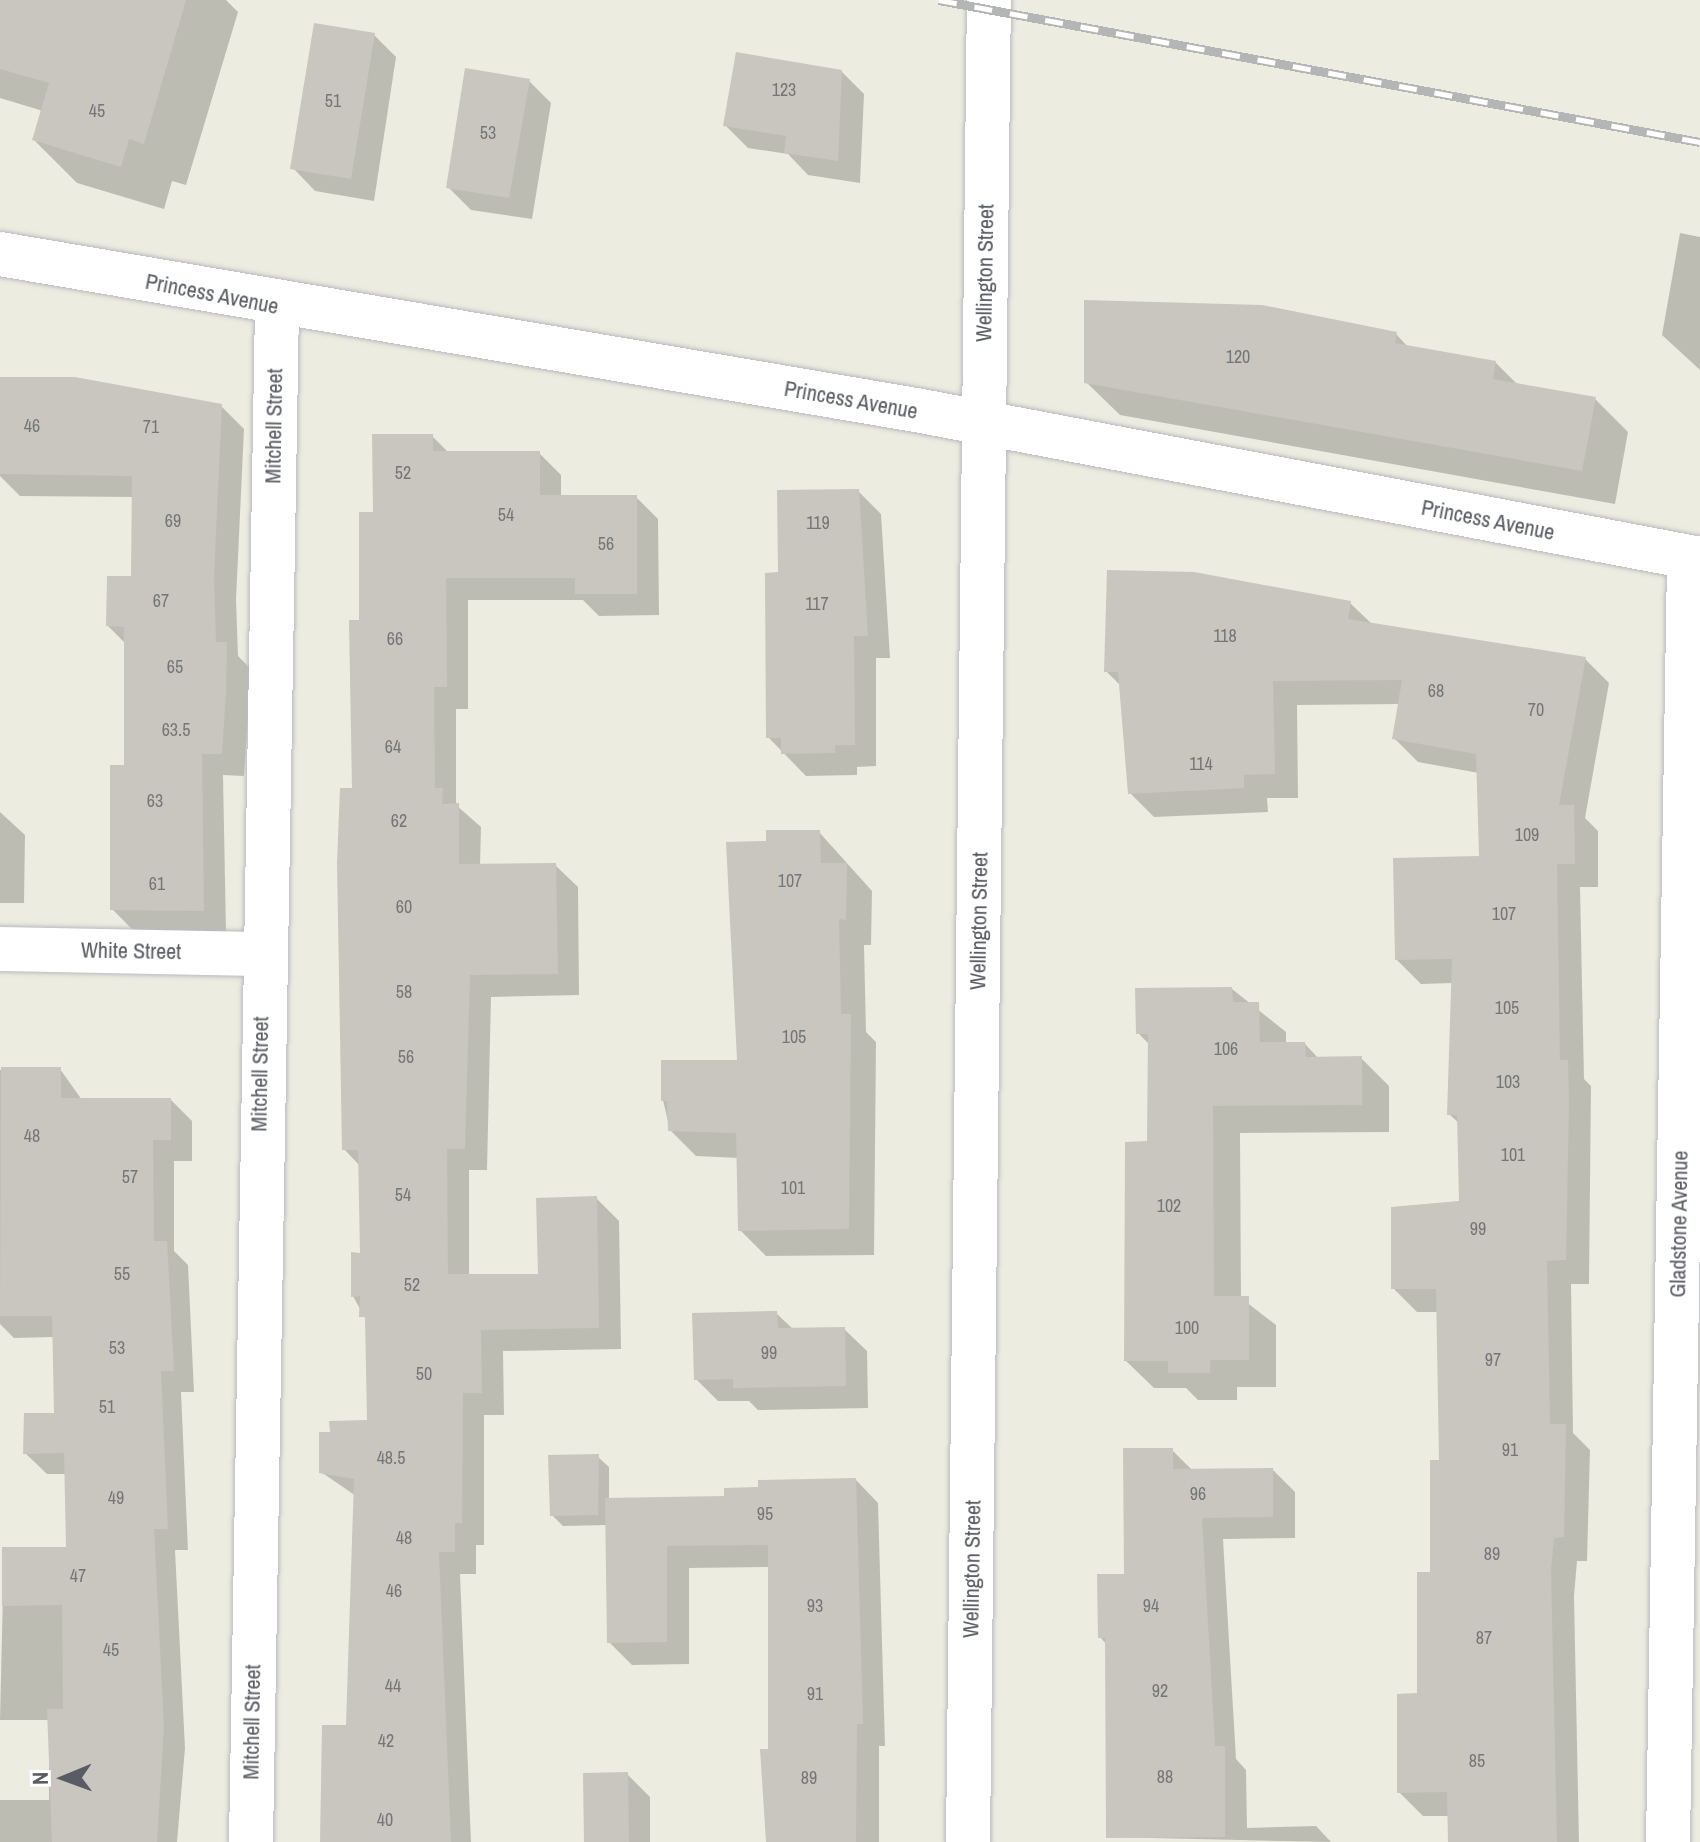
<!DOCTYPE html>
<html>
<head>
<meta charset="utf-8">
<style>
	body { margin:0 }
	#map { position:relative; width:1700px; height:1842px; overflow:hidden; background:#edece0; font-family:"Archivo Narrow",sans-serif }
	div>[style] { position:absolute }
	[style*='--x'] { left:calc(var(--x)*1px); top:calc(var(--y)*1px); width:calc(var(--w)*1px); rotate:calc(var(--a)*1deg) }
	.shadow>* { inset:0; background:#0003 }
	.building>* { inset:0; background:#c8c6be }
	.roads { filter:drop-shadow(0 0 2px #b8bac0) drop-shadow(0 0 2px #b8bac0) }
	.minor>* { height:44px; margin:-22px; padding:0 22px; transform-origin:22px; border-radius:22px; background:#fff }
	.rail>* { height:9px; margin-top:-4.5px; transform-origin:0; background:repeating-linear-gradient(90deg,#fff 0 18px,#b4b5b5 0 36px); box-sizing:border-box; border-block:2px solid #b4b5b5 }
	span { translate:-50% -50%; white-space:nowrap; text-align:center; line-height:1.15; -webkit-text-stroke:7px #fff; paint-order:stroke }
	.number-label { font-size:18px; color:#757679 }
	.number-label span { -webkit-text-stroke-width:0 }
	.street-label { font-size:22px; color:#595c62 }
	.north { position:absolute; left:24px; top:1738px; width:80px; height:80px; -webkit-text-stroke:6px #fff; paint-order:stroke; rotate:269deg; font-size:22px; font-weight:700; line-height:32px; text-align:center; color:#595c62 }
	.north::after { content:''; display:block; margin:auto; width:28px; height:36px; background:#595c62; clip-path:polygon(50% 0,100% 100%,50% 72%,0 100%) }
</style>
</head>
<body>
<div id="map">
	<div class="shadow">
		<div style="clip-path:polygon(0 0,226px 0,238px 12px,186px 185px,172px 181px,164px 209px,77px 183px,34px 140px,43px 111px,0 98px)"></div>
		<div style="clip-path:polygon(374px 35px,396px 57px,374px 201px,315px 191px,293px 168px)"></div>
		<div style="clip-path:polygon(841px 71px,864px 94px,860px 183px,808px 175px,788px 154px,748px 148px,725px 125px)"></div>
		<div style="clip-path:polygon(529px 81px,551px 103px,532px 219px,471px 210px,448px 187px)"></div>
		<div style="clip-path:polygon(1680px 233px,1700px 237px,1700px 370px,1662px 335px)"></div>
		<div style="clip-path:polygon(1396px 334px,1409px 348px,1496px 363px,1518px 385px,1595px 399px,1628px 432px,1615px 504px,1120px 415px,1086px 382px)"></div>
		<div style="clip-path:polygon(0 379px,221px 406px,244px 429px,236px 600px,238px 656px,249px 667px,248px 717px,244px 776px,223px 775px,226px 932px,134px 931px,112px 909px,126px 767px,126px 644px,108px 626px,133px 578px,134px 497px,20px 496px,0 476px)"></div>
		<div style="clip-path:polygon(432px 436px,449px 453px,539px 453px,561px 475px,561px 497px,636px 497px,658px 519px,659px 615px,599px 616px,583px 600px,468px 600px,468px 709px,456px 709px,456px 805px,481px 827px,480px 866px,555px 865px,578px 887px,579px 995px,491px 997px,487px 1170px,469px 1170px,469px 1276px,540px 1276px,596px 1198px,619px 1221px,621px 1349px,503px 1351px,504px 1415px,484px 1415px,484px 1545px,476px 1545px,476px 1574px,460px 1574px,471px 1842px,322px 1842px,348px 1727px,356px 1496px,321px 1472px,369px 1422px,367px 1322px,353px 1296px,362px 1255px,360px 1166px,344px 1149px,361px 622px,375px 514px)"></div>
		<div style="clip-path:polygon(858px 491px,881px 514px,890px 658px,876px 658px,876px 766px,857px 767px,857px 775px,806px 776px,768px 737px,780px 574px)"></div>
		<div style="clip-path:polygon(1350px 603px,1372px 624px,1585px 659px,1609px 683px,1585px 818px,1598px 831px,1598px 887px,1580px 887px,1584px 1079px,1591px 1086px,1589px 1284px,1571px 1284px,1573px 1433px,1590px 1450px,1587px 1561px,1577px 1561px,1574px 1596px,1579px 1842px,1450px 1842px,1449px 1816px,1423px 1816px,1399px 1792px,1419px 1695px,1441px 1462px,1438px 1312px,1417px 1312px,1393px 1288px,1461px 1203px,1460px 1124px,1449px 1114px,1453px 983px,1421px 984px,1397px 960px,1481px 858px,1479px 773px,1418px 762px,1394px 738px,1400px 704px,1297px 705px,1298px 798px,1267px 798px,1268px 812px,1154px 817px,1130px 793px,1121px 686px,1106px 671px)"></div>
		<div style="clip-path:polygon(0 812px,25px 835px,24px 903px,0 903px)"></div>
		<div style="clip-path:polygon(819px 832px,872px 891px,871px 945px,864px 945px,866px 1032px,876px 1042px,874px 1255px,766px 1256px,740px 1230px,739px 1158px,696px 1156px,670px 1130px,663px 1100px,739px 1062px,768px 843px)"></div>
		<div style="clip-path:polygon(1232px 989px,1286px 1032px,1286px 1044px,1305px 1044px,1319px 1059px,1361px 1058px,1389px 1086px,1389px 1132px,1240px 1133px,1241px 1298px,1276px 1325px,1276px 1387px,1237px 1387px,1237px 1400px,1198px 1400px,1186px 1388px,1154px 1388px,1126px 1361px,1149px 1143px,1150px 1045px,1138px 1033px)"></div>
		<div style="clip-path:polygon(60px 1069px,82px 1100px,171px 1100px,192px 1121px,192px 1161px,174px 1161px,174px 1251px,188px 1265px,194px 1392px,181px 1392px,188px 1550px,175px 1550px,185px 1748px,177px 1842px,0 1842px,0 1800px,49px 1800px,49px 1720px,0 1720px,4px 1549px,68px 1549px,67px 1474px,47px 1474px,25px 1453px,56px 1415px,54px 1337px,14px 1338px,0 1324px,0 1070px)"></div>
		<div style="clip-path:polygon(776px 1313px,793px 1329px,844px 1329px,867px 1351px,868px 1408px,758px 1410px,749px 1401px,718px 1401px,696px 1379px)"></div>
		<div style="clip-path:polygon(1172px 1450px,1193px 1471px,1273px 1470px,1295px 1492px,1295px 1538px,1223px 1539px,1236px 1759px,1246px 1770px,1247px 1828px,1316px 1826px,1331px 1842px,1108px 1837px,1107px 1645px,1100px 1637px)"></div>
		<div style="clip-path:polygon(598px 1457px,609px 1467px,609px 1500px,726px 1498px,856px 1480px,878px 1503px,885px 1746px,879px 1746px,879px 1842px,767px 1842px,770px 1567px,689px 1568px,689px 1664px,632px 1665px,609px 1642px,607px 1525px,563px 1526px,552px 1515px)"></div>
		<div style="clip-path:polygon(627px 1774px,650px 1797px,650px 1842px,586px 1842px)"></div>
	</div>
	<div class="building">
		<div style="clip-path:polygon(0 0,186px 0,144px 144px,129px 139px,121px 167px,32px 140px,49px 83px,0 69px)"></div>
		<div style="clip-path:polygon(314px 23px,375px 33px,351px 179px,290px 169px)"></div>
		<div style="clip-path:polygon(736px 52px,842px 70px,838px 161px,784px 153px,786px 136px,723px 126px)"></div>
		<div style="clip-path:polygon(465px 68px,530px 79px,509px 198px,446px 188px)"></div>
		<div style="clip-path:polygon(1084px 300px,1262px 305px,1397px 332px,1395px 343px,1496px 361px,1493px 379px,1596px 397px,1582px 471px,1084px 383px)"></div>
		<div style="clip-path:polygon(0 377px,75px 377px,222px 404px,214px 576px,216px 642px,227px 642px,226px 693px,222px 754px,202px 754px,204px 911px,110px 910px,110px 765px,124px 765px,124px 627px,106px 626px,107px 576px,131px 576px,132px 476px,0 474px)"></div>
		<div style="clip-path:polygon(372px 434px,433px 434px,433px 451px,540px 451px,540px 495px,637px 495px,637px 594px,575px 594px,575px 578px,446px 578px,447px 687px,434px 687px,435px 788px,443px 788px,442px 804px,459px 803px,459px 864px,556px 863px,558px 974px,470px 975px,465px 1149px,447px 1149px,448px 1274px,538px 1274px,536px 1198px,597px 1196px,599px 1328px,481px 1330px,482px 1393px,463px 1393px,462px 1523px,455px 1523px,455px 1552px,439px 1552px,451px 1842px,320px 1842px,322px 1725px,346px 1725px,354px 1479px,319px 1473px,319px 1432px,330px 1432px,329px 1421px,367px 1420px,365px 1317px,359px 1317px,360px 1296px,351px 1297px,351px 1252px,360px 1253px,358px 1150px,342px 1150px,337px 863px,340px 788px,352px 788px,349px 620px,359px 620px,359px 512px,373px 512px)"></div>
		<div style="clip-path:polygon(859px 489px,868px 636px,854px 636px,855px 745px,835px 745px,835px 753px,781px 754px,781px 738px,766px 738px,765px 573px,778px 572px,777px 490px)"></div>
		<div style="clip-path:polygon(1107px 570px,1194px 572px,1351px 601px,1348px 619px,1586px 657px,1559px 805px,1574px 805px,1575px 864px,1557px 864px,1560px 1060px,1568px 1060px,1569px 1103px,1566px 1260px,1547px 1261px,1550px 1424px,1566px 1424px,1564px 1537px,1554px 1538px,1551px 1570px,1557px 1842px,1448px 1842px,1447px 1792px,1397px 1793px,1397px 1694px,1417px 1693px,1417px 1572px,1430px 1572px,1430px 1460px,1439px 1460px,1436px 1289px,1391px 1289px,1391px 1207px,1459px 1201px,1457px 1115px,1447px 1115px,1452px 959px,1395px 960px,1393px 858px,1479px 856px,1476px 754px,1392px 739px,1402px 680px,1273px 681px,1275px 774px,1244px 775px,1244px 788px,1128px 794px,1118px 672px,1104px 672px)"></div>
		<div style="clip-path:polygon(766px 830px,820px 830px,821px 863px,847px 863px,846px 920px,839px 919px,841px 1014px,851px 1014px,849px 1229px,738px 1231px,736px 1133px,668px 1131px,667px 1101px,661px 1101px,661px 1060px,737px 1060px,726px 842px,766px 841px)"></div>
		<div style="clip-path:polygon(1232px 987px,1233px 1002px,1259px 1002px,1260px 1042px,1305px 1042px,1306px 1057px,1362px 1056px,1362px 1105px,1213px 1106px,1214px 1296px,1249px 1296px,1249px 1360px,1210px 1360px,1210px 1373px,1168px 1373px,1168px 1361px,1124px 1361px,1125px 1142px,1147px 1141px,1148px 1034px,1136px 1034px,1135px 988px)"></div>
		<div style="clip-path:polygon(1px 1067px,61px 1067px,61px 1098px,171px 1098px,171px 1140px,153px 1140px,154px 1241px,167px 1241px,174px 1371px,161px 1371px,168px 1529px,154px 1529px,164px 1726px,157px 1842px,52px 1842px,47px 1709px,63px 1709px,62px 1605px,2px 1606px,2px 1547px,66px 1547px,64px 1453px,23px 1454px,24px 1413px,54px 1413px,52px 1316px,0 1316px)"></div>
		<div style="clip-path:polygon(777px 1311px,778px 1328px,845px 1327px,846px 1386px,733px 1388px,733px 1379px,694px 1380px,692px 1313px)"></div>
		<div style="clip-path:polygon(1123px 1448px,1173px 1448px,1173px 1469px,1273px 1468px,1273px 1517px,1202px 1518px,1215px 1746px,1225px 1746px,1225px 1837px,1106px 1838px,1105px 1638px,1098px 1638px,1097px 1574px,1124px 1574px)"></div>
		<div style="clip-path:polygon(599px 1454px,598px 1515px,550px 1516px,548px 1455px)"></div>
		<div style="clip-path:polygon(856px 1478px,863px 1724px,857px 1724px,856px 1842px,766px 1842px,760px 1749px,768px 1749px,768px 1545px,667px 1546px,667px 1642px,607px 1643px,605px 1498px,724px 1496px,724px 1488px,758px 1487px,758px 1480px)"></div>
		<div style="clip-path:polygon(628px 1772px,629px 1842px,584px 1842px,583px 1773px)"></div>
	</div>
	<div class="roads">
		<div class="minor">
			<div style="--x:0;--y:254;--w:929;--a:9.67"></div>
			<div style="--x:916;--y:410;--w:798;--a:10.76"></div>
			<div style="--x:0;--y:949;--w:261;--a:1.1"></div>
			<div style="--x:251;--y:1842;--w:1536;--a:-89.03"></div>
			<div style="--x:968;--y:1842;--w:1842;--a:-89.35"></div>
			<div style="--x:1668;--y:1842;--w:1285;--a:-89.06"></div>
		</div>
	</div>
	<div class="rail">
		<div style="--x:939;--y:0;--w:774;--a:10.57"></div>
	</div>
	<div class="number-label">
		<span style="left:784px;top:90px">123</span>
		<span style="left:333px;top:101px">51</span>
		<span style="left:97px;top:111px">45</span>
		<span style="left:488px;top:133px">53</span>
		<span style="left:1238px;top:357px">120</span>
		<span style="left:32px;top:426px">46</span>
		<span style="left:151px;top:427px">71</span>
		<span style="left:403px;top:473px">52</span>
		<span style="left:506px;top:515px">54</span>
		<span style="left:173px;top:521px">69</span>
		<span style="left:818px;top:523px">119</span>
		<span style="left:606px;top:544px">56</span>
		<span style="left:161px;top:601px">67</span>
		<span style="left:817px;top:604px">117</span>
		<span style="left:1225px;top:636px">118</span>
		<span style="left:395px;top:639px">66</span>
		<span style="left:175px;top:667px">65</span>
		<span style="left:1436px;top:691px">68</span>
		<span style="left:1536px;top:710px">70</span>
		<span style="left:176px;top:730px">63.5</span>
		<span style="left:393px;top:747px">64</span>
		<span style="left:1201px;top:764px">114</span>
		<span style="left:155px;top:801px">63</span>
		<span style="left:399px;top:821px">62</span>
		<span style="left:1527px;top:835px">109</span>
		<span style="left:790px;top:881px">107</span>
		<span style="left:157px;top:884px">61</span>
		<span style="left:404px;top:907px">60</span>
		<span style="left:1504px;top:914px">107</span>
		<span style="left:404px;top:992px">58</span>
		<span style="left:1507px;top:1008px">105</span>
		<span style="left:794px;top:1037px">105</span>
		<span style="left:1226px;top:1049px">106</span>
		<span style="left:406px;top:1057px">56</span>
		<span style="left:1508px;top:1082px">103</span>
		<span style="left:32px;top:1136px">48</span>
		<span style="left:1513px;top:1155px">101</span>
		<span style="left:130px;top:1177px">57</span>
		<span style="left:793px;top:1188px">101</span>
		<span style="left:403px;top:1195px">54</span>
		<span style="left:1169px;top:1206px">102</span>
		<span style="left:1478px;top:1229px">99</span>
		<span style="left:122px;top:1274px">55</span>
		<span style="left:412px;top:1285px">52</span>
		<span style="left:1187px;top:1328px">100</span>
		<span style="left:117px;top:1348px">53</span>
		<span style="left:769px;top:1353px">99</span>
		<span style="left:1493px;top:1360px">97</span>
		<span style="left:424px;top:1374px">50</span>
		<span style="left:107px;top:1407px">51</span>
		<span style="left:1510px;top:1450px">91</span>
		<span style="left:391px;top:1458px">48.5</span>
		<span style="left:1198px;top:1494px">96</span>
		<span style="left:116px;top:1498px">49</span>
		<span style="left:765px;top:1514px">95</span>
		<span style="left:404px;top:1538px">48</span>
		<span style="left:1492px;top:1554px">89</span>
		<span style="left:78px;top:1576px">47</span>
		<span style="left:394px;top:1591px">46</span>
		<span style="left:815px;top:1606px">93</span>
		<span style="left:1151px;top:1606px">94</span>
		<span style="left:1484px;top:1638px">87</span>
		<span style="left:111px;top:1650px">45</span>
		<span style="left:393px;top:1686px">44</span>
		<span style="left:1160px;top:1691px">92</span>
		<span style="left:815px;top:1694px">91</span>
		<span style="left:386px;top:1741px">42</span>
		<span style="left:1477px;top:1761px">85</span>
		<span style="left:1165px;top:1777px">88</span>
		<span style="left:809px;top:1778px">89</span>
		<span style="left:385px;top:1820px">40</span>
	</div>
	<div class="street-label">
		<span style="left:985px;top:273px;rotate:-89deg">Wellington Street</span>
		<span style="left:212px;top:294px;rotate:11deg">Princess Avenue</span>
		<span style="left:851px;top:400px;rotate:10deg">Princess Avenue</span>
		<span style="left:274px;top:426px;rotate:-89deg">Mitchell Street</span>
		<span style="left:1488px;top:520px;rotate:11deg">Princess Avenue</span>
		<span style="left:979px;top:921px;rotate:-89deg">Wellington Street</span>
		<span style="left:131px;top:951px;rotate:1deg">White Street</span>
		<span style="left:260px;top:1074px;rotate:-89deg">Mitchell Street</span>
		<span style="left:1679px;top:1224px;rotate:-89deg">Gladstone Avenue</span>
		<span style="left:972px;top:1569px;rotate:-89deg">Wellington Street</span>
		<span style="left:252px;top:1722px;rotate:-89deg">Mitchell Street</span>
	</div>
	<div class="north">N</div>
</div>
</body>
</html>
